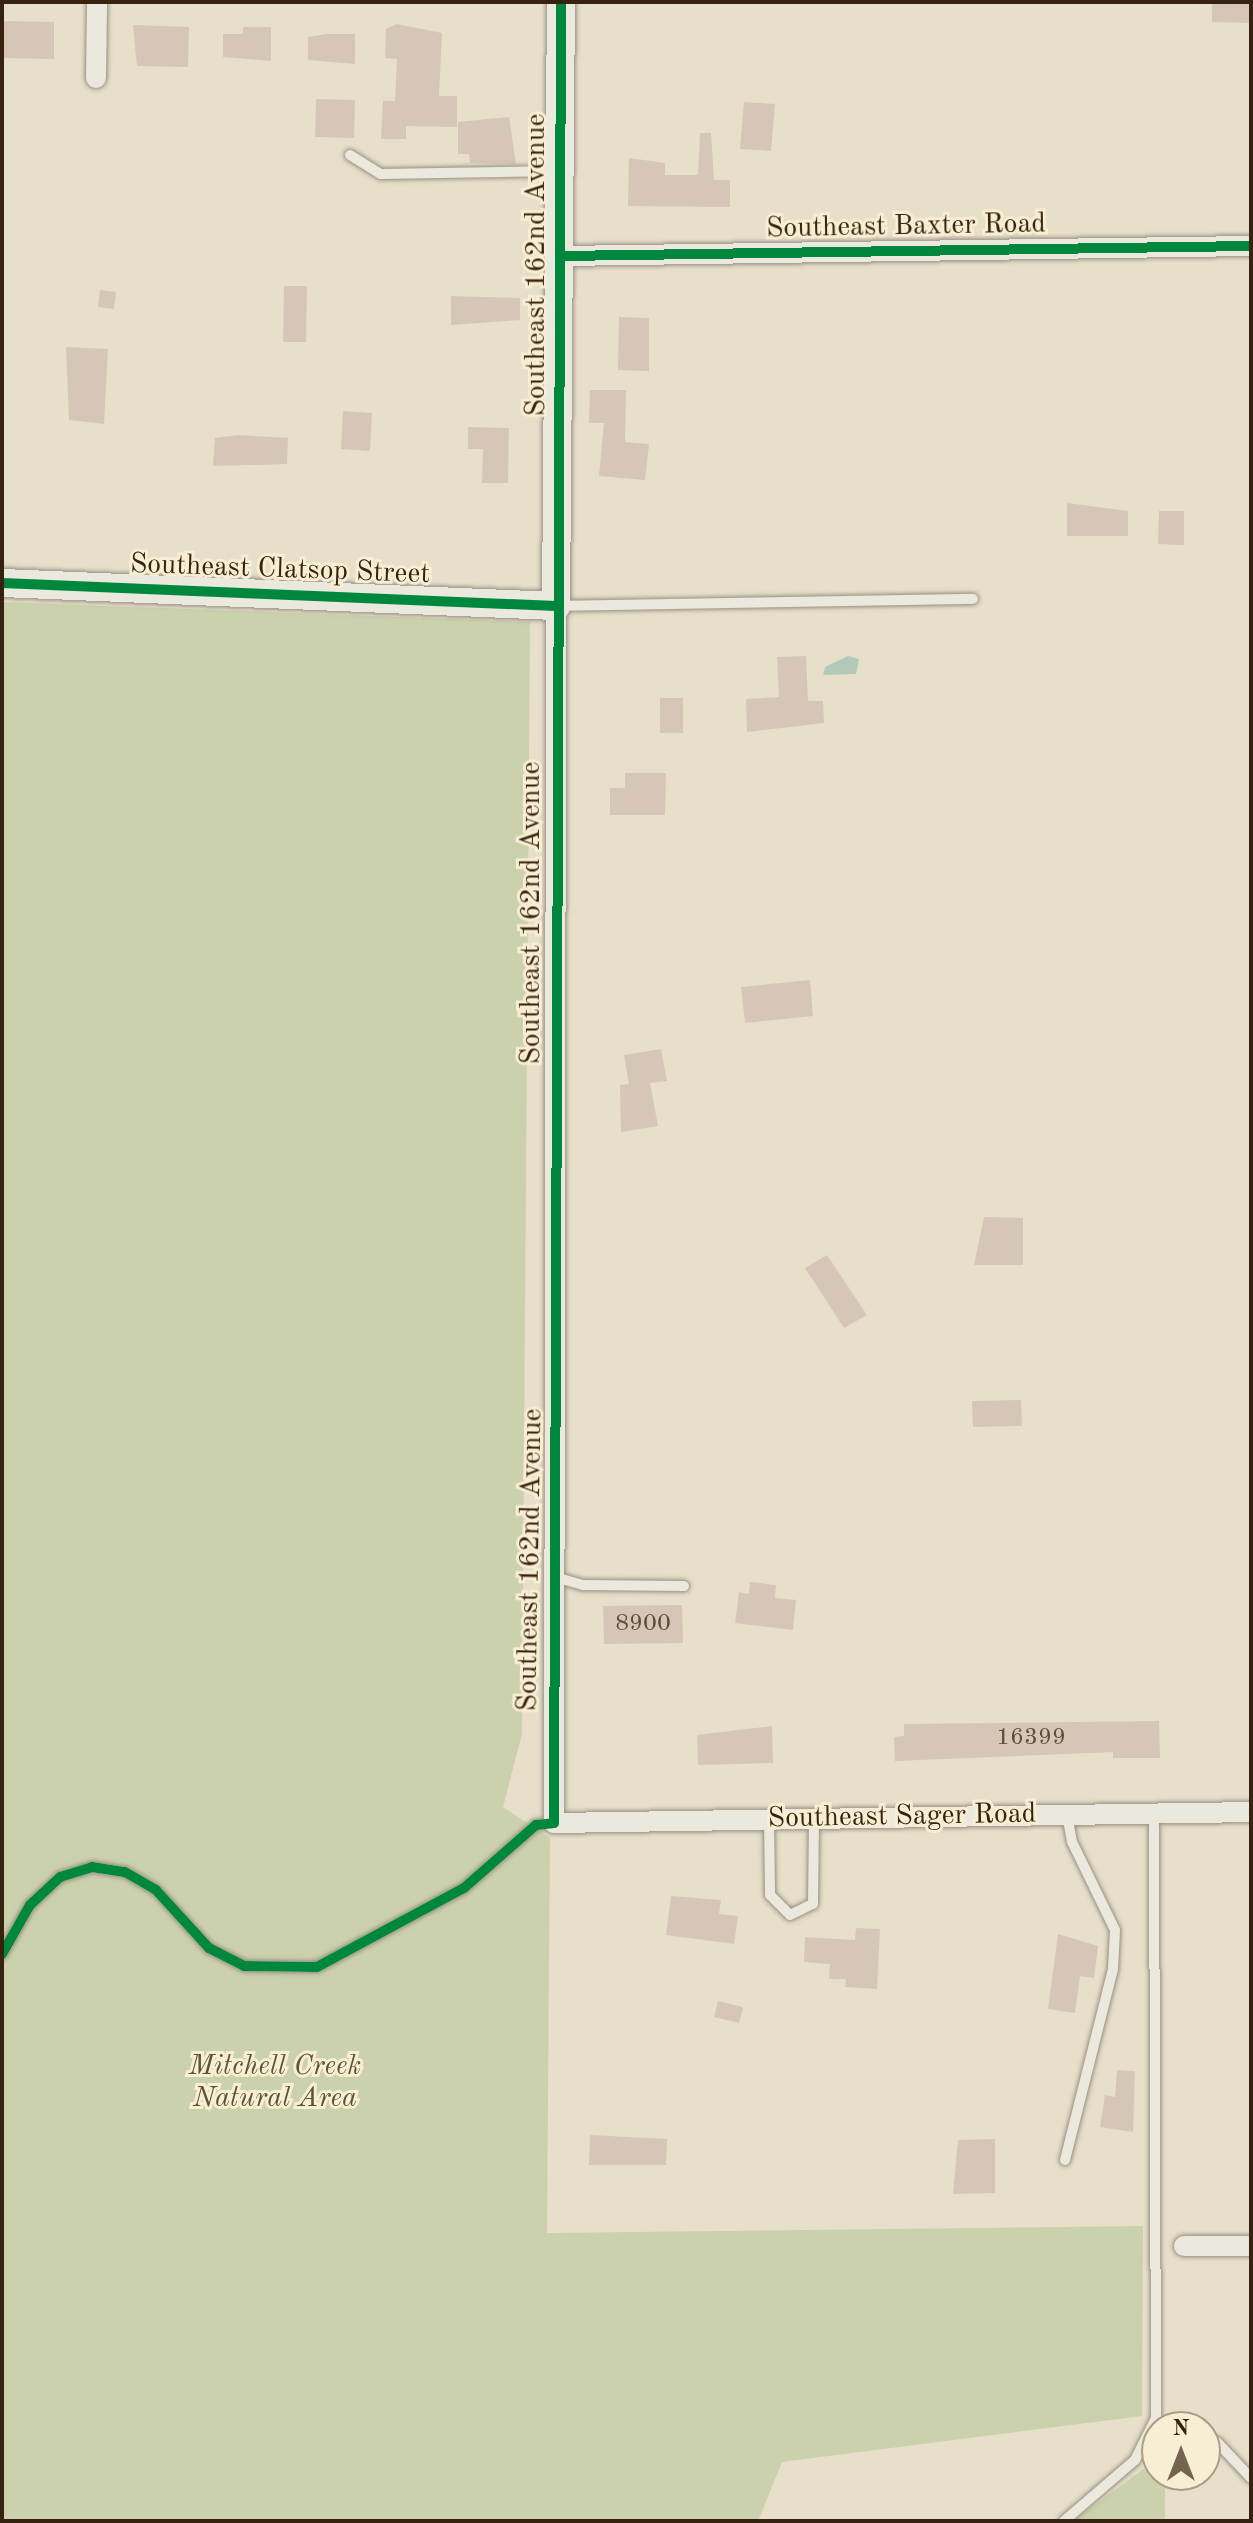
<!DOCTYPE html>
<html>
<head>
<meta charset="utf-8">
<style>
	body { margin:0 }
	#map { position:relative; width:1253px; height:2523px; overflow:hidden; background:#e7dfca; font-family:"Old Standard TT",serif }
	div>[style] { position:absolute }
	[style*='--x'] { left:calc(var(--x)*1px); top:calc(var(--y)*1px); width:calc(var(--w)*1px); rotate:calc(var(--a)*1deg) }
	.green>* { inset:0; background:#ccd1ad }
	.water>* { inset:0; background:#b2c9b9 }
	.building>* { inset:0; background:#d6c6b7 }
	.roads { filter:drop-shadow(0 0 2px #989182) drop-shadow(0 0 2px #989182) }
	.lane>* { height:10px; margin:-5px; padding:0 5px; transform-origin:5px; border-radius:5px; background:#ebe8dd }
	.street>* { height:20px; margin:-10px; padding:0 10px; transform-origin:10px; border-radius:10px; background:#ebe8dd }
	.secondary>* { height:28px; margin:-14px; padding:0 14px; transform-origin:14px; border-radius:14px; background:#ebe8dd }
	.cycleway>* { height:10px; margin:-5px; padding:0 5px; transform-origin:5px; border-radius:5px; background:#00873e }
	span { translate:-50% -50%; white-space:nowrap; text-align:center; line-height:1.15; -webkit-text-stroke:6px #f8eed4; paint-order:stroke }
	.number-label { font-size:24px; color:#5e4b38 }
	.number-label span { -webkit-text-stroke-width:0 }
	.street-label { font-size:28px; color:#36220e }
	.park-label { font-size:28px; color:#5c5336; font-style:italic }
	.frame { position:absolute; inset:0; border:4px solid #36220e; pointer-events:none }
	.north { position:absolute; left:1141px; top:2411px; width:80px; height:80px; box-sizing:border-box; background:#f8eed4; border:2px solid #aa9c85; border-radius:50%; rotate:0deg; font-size:22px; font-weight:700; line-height:32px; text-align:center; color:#36220e }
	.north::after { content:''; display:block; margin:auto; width:28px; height:36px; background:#746450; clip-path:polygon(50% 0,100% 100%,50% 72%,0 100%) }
</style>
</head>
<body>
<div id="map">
	<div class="green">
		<div style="clip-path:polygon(2px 602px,530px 622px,522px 1734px,503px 1807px,550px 1838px,547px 2233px,1143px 2226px,1142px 2416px,782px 2462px,758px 2521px,2px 2521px)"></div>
		<div style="clip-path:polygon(1157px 2459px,1157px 2475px,1165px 2475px,1165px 2521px,1073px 2521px)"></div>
	</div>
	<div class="water">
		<div style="clip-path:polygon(848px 656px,859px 659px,856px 674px,823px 675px,825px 667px)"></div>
	</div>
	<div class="building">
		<div style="clip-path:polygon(1212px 2px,1251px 2px,1251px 23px,1212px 22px)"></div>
		<div style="clip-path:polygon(2px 21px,54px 22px,54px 59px,2px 58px)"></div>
		<div style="clip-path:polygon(397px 24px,442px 33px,439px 96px,457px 96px,457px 127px,406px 126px,406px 139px,381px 139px,383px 101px,395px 101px,397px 59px,385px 58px,386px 29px)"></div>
		<div style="clip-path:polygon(133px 25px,189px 27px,188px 67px,137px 66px)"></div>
		<div style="clip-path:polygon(243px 27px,271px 27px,271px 61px,223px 57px,223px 34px,243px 34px)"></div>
		<div style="clip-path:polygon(326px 34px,355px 34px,355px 64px,308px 60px,308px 37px)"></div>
		<div style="clip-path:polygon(316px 99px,355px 100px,354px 138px,315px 137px)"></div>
		<div style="clip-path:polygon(744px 102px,775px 104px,771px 151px,740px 149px)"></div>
		<div style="clip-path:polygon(509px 117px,516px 164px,470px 163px,469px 154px,458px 154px,458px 122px)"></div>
		<div style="clip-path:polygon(700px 133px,711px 133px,714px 180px,730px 180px,730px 207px,628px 206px,629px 158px,665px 163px,665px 175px,698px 175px)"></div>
		<div style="clip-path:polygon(284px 286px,307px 286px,306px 342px,283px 342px)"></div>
		<div style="clip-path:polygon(100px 290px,116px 292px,114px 309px,98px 307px)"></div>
		<div style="clip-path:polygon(451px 296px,520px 298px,520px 320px,451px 325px)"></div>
		<div style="clip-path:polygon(619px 317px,649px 318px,649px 371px,618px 370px)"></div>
		<div style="clip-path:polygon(66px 347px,108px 349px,104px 424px,69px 420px)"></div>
		<div style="clip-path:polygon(590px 390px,626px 390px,625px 442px,649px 444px,645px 480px,599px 476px,604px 423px,589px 423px)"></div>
		<div style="clip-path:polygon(343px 411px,372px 413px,370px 451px,341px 449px)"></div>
		<div style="clip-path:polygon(468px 427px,509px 428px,508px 483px,482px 483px,483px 449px,468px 449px)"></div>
		<div style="clip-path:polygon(238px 435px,288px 438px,287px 464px,213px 466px,215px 438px)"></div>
		<div style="clip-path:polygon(1067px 503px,1128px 511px,1128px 536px,1067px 536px)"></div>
		<div style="clip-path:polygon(1159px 511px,1184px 511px,1184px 545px,1158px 544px)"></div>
		<div style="clip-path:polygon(806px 656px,808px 701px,823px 701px,824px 723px,747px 732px,746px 699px,779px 697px,777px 657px)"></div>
		<div style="clip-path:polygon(660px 698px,683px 698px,683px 733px,660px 733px)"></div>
		<div style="clip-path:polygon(625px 773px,666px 773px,665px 815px,610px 815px,610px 788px,625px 788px)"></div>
		<div style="clip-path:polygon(810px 980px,813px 1016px,745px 1023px,741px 987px)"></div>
		<div style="clip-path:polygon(661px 1049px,667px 1081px,650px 1083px,658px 1126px,621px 1132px,620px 1085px,629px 1084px,624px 1055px)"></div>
		<div style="clip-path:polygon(984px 1217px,1023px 1218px,1023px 1265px,974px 1265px)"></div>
		<div style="clip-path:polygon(827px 1255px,867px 1315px,844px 1328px,805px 1268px)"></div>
		<div style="clip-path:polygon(1021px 1400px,1022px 1426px,973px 1427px,972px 1401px)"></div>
		<div style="clip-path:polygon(750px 1582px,776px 1585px,775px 1598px,796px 1600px,793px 1630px,735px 1623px,739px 1592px,749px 1594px)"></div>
		<div style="clip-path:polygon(682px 1605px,683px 1643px,604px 1644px,603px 1606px)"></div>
		<div style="clip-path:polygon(1159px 1721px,1160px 1758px,1113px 1758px,1113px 1752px,895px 1761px,894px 1737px,904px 1736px,904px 1724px)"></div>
		<div style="clip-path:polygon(772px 1726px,773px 1763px,698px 1765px,697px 1735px)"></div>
		<div style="clip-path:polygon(671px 1896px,721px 1900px,719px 1914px,738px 1916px,734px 1944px,666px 1935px)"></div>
		<div style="clip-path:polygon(856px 1928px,880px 1929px,877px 1989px,845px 1987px,846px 1979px,829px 1979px,830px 1964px,804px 1962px,805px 1937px,855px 1940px)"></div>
		<div style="clip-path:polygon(1058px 1934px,1098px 1946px,1094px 1978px,1080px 1976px,1075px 2013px,1048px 2009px)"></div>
		<div style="clip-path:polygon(718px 2001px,743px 2007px,739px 2023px,714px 2017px)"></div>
		<div style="clip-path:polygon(1117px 2070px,1135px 2071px,1133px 2132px,1100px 2127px,1105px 2095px,1115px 2097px)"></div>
		<div style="clip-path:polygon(590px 2135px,667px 2139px,666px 2165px,589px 2165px)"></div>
		<div style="clip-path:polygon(995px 2139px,995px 2193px,953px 2194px,958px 2140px)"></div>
	</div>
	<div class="roads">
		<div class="lane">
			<div style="--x:350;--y:155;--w:36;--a:32"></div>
			<div style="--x:381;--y:174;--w:178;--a:-1"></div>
			<div style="--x:558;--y:606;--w:415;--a:-1"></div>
			<div style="--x:555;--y:1577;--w:29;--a:16"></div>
			<div style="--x:583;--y:1585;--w:101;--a:0.6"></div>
			<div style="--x:769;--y:1819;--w:76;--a:89.2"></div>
			<div style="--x:770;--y:1895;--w:28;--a:45"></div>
			<div style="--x:790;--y:1915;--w:25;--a:-26"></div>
			<div style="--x:813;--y:1904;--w:85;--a:-89.3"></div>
			<div style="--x:2;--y:1954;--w:56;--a:-60.3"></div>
			<div style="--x:30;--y:1905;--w:41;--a:-43"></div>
			<div style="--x:60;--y:1877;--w:34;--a:-17"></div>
			<div style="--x:92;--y:1867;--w:33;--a:9"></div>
			<div style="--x:125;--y:1872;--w:36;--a:30"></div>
			<div style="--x:156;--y:1890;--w:79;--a:47.6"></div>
			<div style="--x:209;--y:1948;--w:39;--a:27"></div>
			<div style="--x:244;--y:1966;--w:73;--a:0.8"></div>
			<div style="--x:317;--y:1967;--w:167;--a:-28.3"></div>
			<div style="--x:464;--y:1888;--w:96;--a:-41.2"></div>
			<div style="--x:536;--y:1825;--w:18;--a:-6"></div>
			<div style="--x:1065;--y:2160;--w:197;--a:-75.9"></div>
			<div style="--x:1113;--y:1969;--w:39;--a:-87"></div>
			<div style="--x:1115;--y:1930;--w:98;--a:-116"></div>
			<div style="--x:1072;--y:1842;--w:28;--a:-100"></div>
			<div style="--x:1217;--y:2442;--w:50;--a:46.6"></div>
			<div style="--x:1064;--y:2521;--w:94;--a:-40.7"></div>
			<div style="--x:1135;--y:2460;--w:47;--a:-63.4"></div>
			<div style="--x:1156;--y:2418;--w:604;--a:-90.19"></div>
		</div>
		<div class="street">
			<div style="--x:96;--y:78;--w:76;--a:-89.2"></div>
			<div style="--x:561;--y:256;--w:690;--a:-0.83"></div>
			<div style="--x:556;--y:606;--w:1217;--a:90.09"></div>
			<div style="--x:554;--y:1823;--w:697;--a:-0.9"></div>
			<div style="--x:1184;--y:2246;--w:67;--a:0"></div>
		</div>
		<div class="secondary">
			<div style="--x:2;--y:583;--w:554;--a:2.38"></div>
			<div style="--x:556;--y:606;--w:604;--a:-89.53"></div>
		</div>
	</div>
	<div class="cycleway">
		<div style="--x:561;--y:256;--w:690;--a:-0.83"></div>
		<div style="--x:2;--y:583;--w:554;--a:2.38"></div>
		<div style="--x:2;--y:1954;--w:56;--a:-60.3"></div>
		<div style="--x:30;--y:1905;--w:41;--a:-43"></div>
		<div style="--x:60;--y:1877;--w:34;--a:-17"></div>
		<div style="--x:92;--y:1867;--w:33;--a:9"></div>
		<div style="--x:125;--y:1872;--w:36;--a:30"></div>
		<div style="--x:156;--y:1890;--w:79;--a:47.6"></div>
		<div style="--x:209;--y:1948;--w:39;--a:27"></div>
		<div style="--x:244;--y:1966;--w:73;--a:0.8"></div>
		<div style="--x:317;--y:1967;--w:167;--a:-28.3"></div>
		<div style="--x:464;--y:1888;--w:96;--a:-41.2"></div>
		<div style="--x:536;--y:1825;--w:18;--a:-6"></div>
		<div style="--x:554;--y:1823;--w:1821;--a:-89.78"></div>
	</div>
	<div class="number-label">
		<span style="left:643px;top:1625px">8900</span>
		<span style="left:1031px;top:1739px">16399</span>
	</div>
	<div class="street-label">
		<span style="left:906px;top:227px;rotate:-1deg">Southeast Baxter Road</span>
		<span style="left:537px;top:265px;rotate:-90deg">Southeast 162nd Avenue</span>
		<span style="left:280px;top:570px;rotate:2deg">Southeast Clatsop Street</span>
		<span style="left:532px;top:913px;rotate:-90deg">Southeast 162nd Avenue</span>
		<span style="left:531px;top:1560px;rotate:-89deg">Southeast 162nd Avenue</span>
		<span style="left:902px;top:1817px;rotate:-1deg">Southeast Sager Road</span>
	</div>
	<div class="park-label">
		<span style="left:275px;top:2083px">Mitchell Creek<br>Natural Area</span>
	</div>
	<div class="frame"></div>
	<div class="north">N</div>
</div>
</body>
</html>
